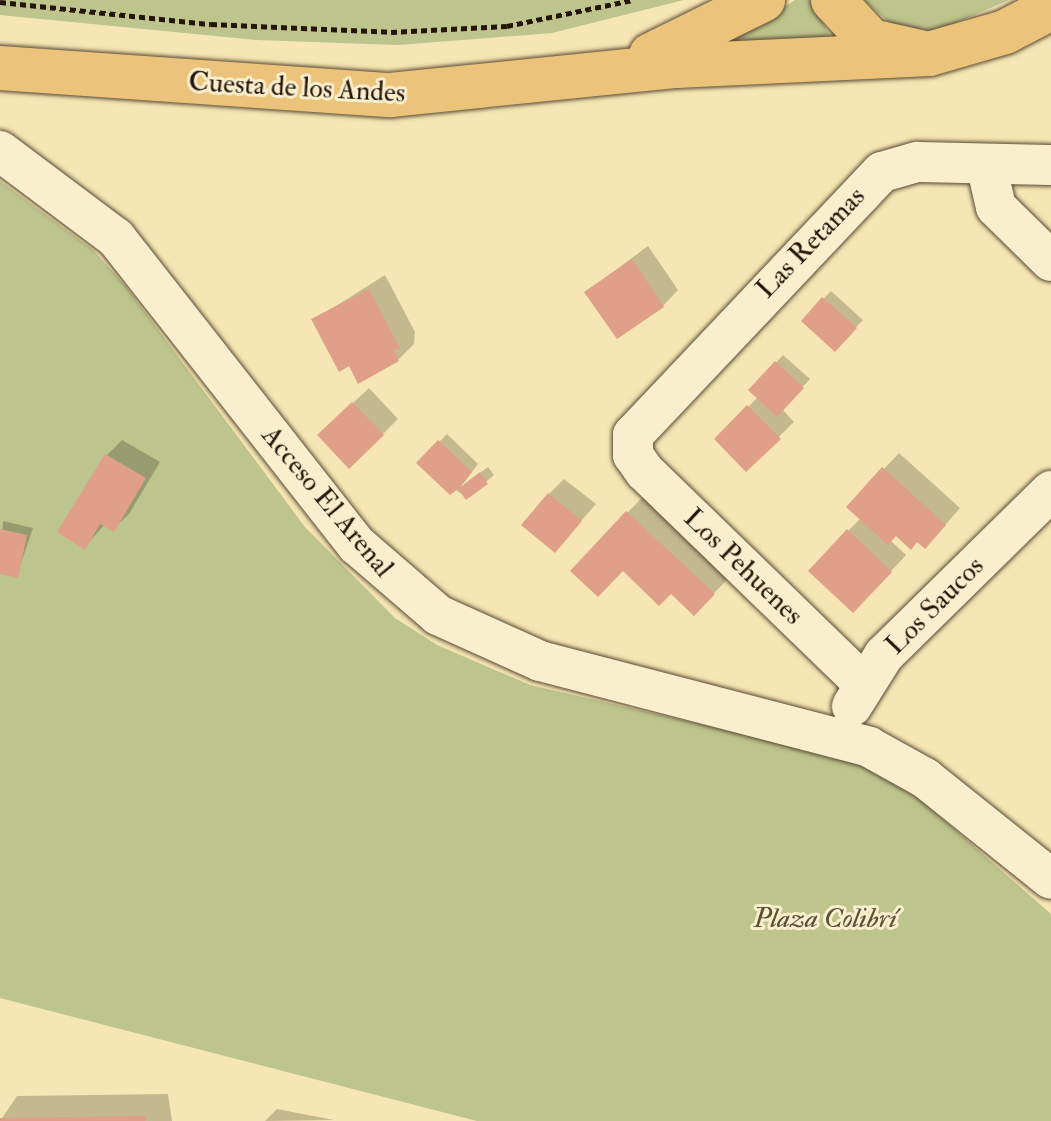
<!DOCTYPE html>
<html>
<head>
<meta charset="utf-8">
<style>
	body { margin:0 }
	#map { position:relative; width:1051px; height:1121px; overflow:hidden; background:#f6e6b3; font-family:"IM FELL Double Pica",serif }
	div>[style] { position:absolute }
	[style*='--x'] { left:calc(var(--x)*1px); top:calc(var(--y)*1px); width:calc(var(--w)*1px); rotate:calc(var(--a)*1deg) }
	.green>* { inset:0; background:#bdc48c }
	.shadow>* { inset:0; background:#0003 }
	.building>* { inset:0; background:#df9f88 }
	.path>* { height:5px; margin-top:-2.5px; transform-origin:0; background:repeating-linear-gradient(90deg,#251509 0 6px,transparent 0 10px) }
	.roads { filter:drop-shadow(0 0 2px #594934) drop-shadow(0 0 2px #594934) }
	.minor>* { height:40px; margin:-20px; padding:0 20px; transform-origin:20px; border-radius:20px; background:#f9efce }
	.major>* { height:44px; margin:-22px; padding:0 22px; transform-origin:22px; border-radius:22px; background:#ebc37a }
	span { translate:-50% -50%; white-space:nowrap; text-align:center; line-height:1.15; -webkit-text-stroke:6px #f9efce; paint-order:stroke }
	.street-label { font-size:28px; color:#251509 }
	.park-label { font-size:28px; color:#5a5237; font-style:italic }
</style>
</head>
<body>
<div id="map">
	<div class="green">
		<div style="clip-path:polygon(0 0,684px 0,552px 33px,398px 45px,256px 40px,0 15px)"></div>
		<div style="clip-path:polygon(795px 0,810px 0,834px 43px,726px 45px)"></div>
		<div style="clip-path:polygon(864px 0,1009px 0,934px 32px,891px 24px)"></div>
		<div style="clip-path:polygon(0 181px,92px 249px,124px 284px,305px 527px,395px 618px,437px 645px,530px 685px,856px 760px,922px 801px,1051px 914px,1051px 1121px,477px 1121px,0 998px)"></div>
	</div>
	<div class="shadow">
		<div style="clip-path:polygon(648px 246px,678px 290px,663px 306px,586px 292px)"></div>
		<div style="clip-path:polygon(385px 275px,415px 332px,414px 344px,398px 360px,350px 363px,314px 320px)"></div>
		<div style="clip-path:polygon(831px 291px,863px 320px,835px 349px,803px 320px)"></div>
		<div style="clip-path:polygon(783px 355px,810px 379px,782px 409px,794px 422px,746px 469px,716px 439px,758px 397px,751px 390px)"></div>
		<div style="clip-path:polygon(369px 388px,398px 419px,383px 434px,335px 420px)"></div>
		<div style="clip-path:polygon(447px 434px,478px 464px,460px 488px,488px 467px,494px 475px,467px 498px,419px 463px)"></div>
		<div style="clip-path:polygon(122px 440px,160px 462px,129px 514px,113px 529px,105px 524px,85px 547px,107px 455px)"></div>
		<div style="clip-path:polygon(899px 453px,960px 508px,940px 531px,918px 540px,897px 534px,890px 540px,906px 555px,869px 595px,848px 531px,861px 518px,848px 507px)"></div>
		<div style="clip-path:polygon(564px 479px,596px 504px,555px 551px,549px 494px)"></div>
		<div style="clip-path:polygon(643px 497px,729px 578px,694px 613px,671px 591px,623px 569px,627px 513px)"></div>
		<div style="clip-path:polygon(3px 521px,33px 528px,17px 575px,0 572px)"></div>
		<div style="clip-path:polygon(168px 1094px,172px 1121px,0 1121px,17px 1096px)"></div>
		<div style="clip-path:polygon(277px 1109px,334px 1120px,265px 1121px)"></div>
	</div>
	<div class="building">
		<div style="clip-path:polygon(632px 259px,664px 307px,617px 339px,584px 292px)"></div>
		<div style="clip-path:polygon(369px 289px,400px 349px,393px 349px,399px 361px,358px 384px,349px 366px,339px 372px,311px 319px)"></div>
		<div style="clip-path:polygon(822px 297px,857px 328px,835px 352px,801px 321px)"></div>
		<div style="clip-path:polygon(775px 361px,804px 388px,777px 417px,748px 390px)"></div>
		<div style="clip-path:polygon(352px 402px,384px 435px,349px 469px,317px 435px)"></div>
		<div style="clip-path:polygon(747px 405px,781px 439px,746px 472px,714px 439px)"></div>
		<div style="clip-path:polygon(438px 440px,472px 472px,458px 489px,480px 472px,488px 484px,466px 500px,458px 489px,450px 495px,416px 463px)"></div>
		<div style="clip-path:polygon(105px 454px,146px 478px,114px 532px,100px 524px,85px 550px,57px 532px)"></div>
		<div style="clip-path:polygon(882px 467px,946px 525px,925px 549px,917px 542px,911px 550px,896px 536px,888px 545px,846px 507px)"></div>
		<div style="clip-path:polygon(548px 493px,582px 521px,555px 553px,521px 525px)"></div>
		<div style="clip-path:polygon(626px 511px,715px 594px,694px 616px,671px 594px,659px 606px,623px 571px,598px 597px,570px 571px)"></div>
		<div style="clip-path:polygon(0 529px,27px 535px,18px 578px,0 574px)"></div>
		<div style="clip-path:polygon(847px 529px,892px 572px,853px 613px,808px 571px)"></div>
		<div style="clip-path:polygon(145px 1116px,146px 1121px,0 1121px,0 1118px)"></div>
	</div>
	<div class="path">
		<div style="--x:0;--y:2;--w:212;--a:6"></div>
		<div style="--x:211;--y:24;--w:180;--a:2.5"></div>
		<div style="--x:391;--y:32;--w:116;--a:-3"></div>
		<div style="--x:507;--y:26;--w:128;--a:-11.7"></div>
	</div>
	<div class="roads">
		<div class="minor">
			<div style="--x:0;--y:151;--w:145;--a:36.9"></div>
			<div style="--x:116;--y:238;--w:390;--a:51.9"></div>
			<div style="--x:357;--y:545;--w:107;--a:40.8"></div>
			<div style="--x:438;--y:615;--w:112;--a:24.3"></div>
			<div style="--x:540;--y:661;--w:340;--a:14.6"></div>
			<div style="--x:869;--y:747;--w:64;--a:29"></div>
			<div style="--x:925;--y:778;--w:161;--a:38.7"></div>
			<div style="--x:986;--y:164;--w:44;--a:76.9"></div>
			<div style="--x:996;--y:207;--w:77;--a:44.5"></div>
			<div style="--x:863;--y:683;--w:303;--a:-135.9"></div>
			<div style="--x:645;--y:472;--w:21;--a:-125"></div>
			<div style="--x:633;--y:455;--w:20;--a:-90"></div>
			<div style="--x:633;--y:435;--w:362;--a:-46.6"></div>
			<div style="--x:882;--y:172;--w:37;--a:-16"></div>
			<div style="--x:918;--y:162;--w:133;--a:1.3"></div>
			<div style="--x:852;--y:706;--w:60;--a:-57.9"></div>
			<div style="--x:884;--y:655;--w:234;--a:-44.5"></div>
		</div>
		<div class="major">
			<div style="--x:833;--y:0;--w:56;--a:47.2"></div>
			<div style="--x:871;--y:41;--w:59;--a:12.6"></div>
			<div style="--x:929;--y:54;--w:79;--a:-16.1"></div>
			<div style="--x:1005;--y:32;--w:52;--a:-27.6"></div>
			<div style="--x:651;--y:55;--w:125;--a:-26.2"></div>
			<div style="--x:0;--y:68;--w:391;--a:4"></div>
			<div style="--x:390;--y:95;--w:288;--a:-5.8"></div>
			<div style="--x:677;--y:66;--w:252;--a:-2.7"></div>
		</div>
	</div>
	<div class="street-label">
		<span style="left:297px;top:88px;rotate:3deg">Cuesta de los Andes</span>
		<span style="left:811px;top:243px;rotate:-46deg">Las Retamas</span>
		<span style="left:327px;top:502px;rotate:50deg">Acceso El Arenal</span>
		<span style="left:743px;top:567px;rotate:44deg">Los Pehuenes</span>
		<span style="left:935px;top:606px;rotate:-45deg">Los Saucos</span>
	</div>
	<div class="park-label">
		<span style="left:825px;top:919px">Plaza Colibrí</span>
	</div>
</div>
</body>
</html>
